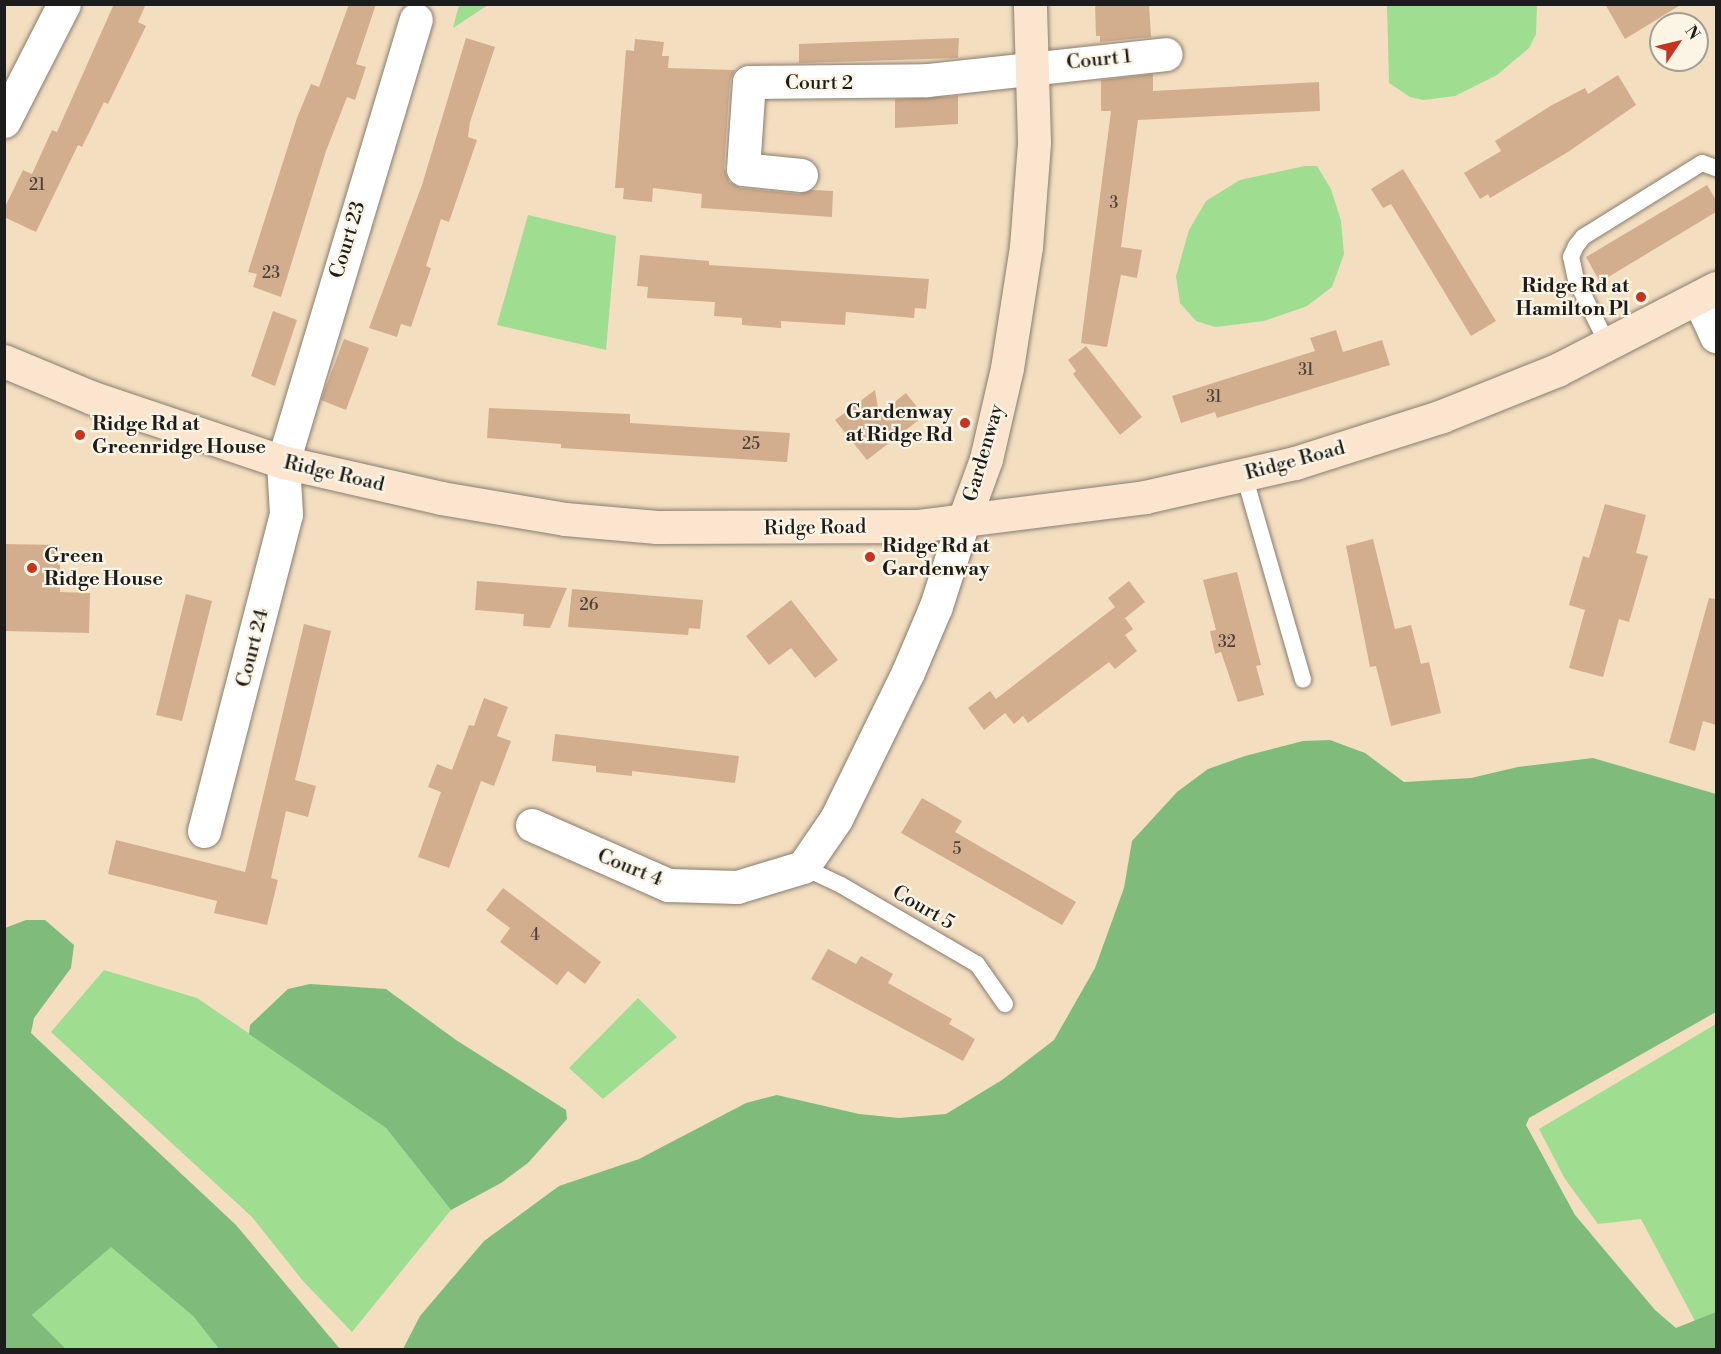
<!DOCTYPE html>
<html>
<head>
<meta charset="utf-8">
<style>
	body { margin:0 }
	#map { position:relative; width:1721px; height:1354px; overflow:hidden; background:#f3dec0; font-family:"Libre Bodoni",serif }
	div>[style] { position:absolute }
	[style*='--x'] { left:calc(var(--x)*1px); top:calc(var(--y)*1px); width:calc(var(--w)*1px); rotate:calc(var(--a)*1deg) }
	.green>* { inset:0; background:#9fdd91 }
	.forest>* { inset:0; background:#7fbc7b }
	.building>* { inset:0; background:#d2ae8e }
	.roads { filter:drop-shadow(0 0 2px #887d6e) drop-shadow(0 0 2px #887d6e) }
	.lane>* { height:16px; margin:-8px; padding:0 8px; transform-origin:8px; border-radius:8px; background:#fff }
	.street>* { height:33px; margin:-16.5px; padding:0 16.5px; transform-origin:16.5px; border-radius:16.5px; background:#fff }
	.secondary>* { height:33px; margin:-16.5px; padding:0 16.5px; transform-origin:16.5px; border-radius:16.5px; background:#fce5cf }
	.dots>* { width:16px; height:16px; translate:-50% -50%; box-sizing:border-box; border:3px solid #fcf5e5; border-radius:50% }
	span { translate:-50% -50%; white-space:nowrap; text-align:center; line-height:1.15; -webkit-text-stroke:4.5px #fcf5e5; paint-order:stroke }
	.number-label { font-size:16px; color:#4a4038 }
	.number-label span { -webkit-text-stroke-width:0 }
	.street-label { font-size:20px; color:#1c1c1c }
	.poi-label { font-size:20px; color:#1c1c1c; font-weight:700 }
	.right { translate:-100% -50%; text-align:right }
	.left { translate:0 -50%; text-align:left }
	.frame { position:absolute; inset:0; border:6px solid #1c1c1c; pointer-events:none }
	.north { position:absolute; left:1649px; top:12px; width:60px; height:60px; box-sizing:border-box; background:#fcf5e5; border:2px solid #a29e95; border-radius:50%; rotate:55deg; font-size:16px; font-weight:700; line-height:24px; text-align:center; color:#1c1c1c }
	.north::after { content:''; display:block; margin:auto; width:21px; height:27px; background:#c8321e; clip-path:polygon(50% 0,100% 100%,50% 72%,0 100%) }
</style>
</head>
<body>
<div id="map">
	<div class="green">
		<div style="clip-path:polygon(459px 5px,459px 4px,488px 5px,453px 28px)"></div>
		<div style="clip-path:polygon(1387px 5px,1537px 5px,1536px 34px,1529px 48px,1497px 75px,1455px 96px,1424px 100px,1410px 97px,1389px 83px)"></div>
		<div style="clip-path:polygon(1305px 166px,1317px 166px,1331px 189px,1341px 221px,1344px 254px,1332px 287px,1307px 306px,1264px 321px,1215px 327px,1196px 321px,1180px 303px,1176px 276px,1189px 230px,1206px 201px,1240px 180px)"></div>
		<div style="clip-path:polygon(528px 215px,616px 236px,606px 350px,497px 325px)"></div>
		<div style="clip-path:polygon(104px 970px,197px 998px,313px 1077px,386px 1128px,451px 1210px,352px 1332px,303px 1281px,252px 1217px,51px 1032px)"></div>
		<div style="clip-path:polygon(638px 998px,677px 1037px,603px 1099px,569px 1068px)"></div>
		<div style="clip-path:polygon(1716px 1024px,1716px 1312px,1696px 1323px,1641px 1219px,1598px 1224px,1565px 1179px,1539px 1129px)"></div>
		<div style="clip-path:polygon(111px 1246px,193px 1316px,219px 1349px,66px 1349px,32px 1315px)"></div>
	</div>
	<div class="forest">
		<div style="clip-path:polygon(1330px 740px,1365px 753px,1404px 782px,1471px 778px,1518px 767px,1593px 758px,1716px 794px,1716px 1012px,1529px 1118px,1526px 1125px,1575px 1215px,1655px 1310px,1676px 1328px,1716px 1312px,1716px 1349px,403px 1349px,420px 1316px,484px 1241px,559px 1186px,639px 1159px,746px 1103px,777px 1095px,859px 1114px,899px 1118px,946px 1114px,1002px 1080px,1054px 1040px,1095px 968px,1124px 888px,1132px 841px,1177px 792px,1208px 769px,1245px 756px,1303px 741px)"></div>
		<div style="clip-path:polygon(26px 920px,45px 920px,74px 945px,71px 968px,34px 1018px,31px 1033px,236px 1225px,340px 1349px,219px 1349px,193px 1316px,111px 1247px,32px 1315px,66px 1349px,5px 1349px,5px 928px)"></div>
		<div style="clip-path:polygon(310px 984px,386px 989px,456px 1040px,566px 1110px,567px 1119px,528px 1163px,501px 1183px,451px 1210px,386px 1128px,249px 1034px,250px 1025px,288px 989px)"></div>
	</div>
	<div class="building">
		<div style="clip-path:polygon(114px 4px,146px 4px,138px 22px,146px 26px,108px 104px,104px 102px,82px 147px,78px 145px,36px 232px,4px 217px,4px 209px,23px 170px,32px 174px,52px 130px,57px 132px)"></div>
		<div style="clip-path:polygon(349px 4px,376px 4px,356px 64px,366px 67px,355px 100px,347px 97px,326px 151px,281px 297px,253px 287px,257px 274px,248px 272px,297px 118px,311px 84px,319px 87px)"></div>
		<div style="clip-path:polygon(1095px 4px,1149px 4px,1151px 37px,1100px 42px,1100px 36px,1096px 36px)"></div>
		<div style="clip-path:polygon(1605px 4px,1682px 4px,1625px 39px)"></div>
		<div style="clip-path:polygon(466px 38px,495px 47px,470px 122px,468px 137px,477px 140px,449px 222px,441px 219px,426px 266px,431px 268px,411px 327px,401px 324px,397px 337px,369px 328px,422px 185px)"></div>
		<div style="clip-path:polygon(959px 38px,958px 58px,799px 63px,799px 44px)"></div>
		<div style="clip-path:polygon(635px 39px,664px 42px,662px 56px,669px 56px,668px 68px,735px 70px,730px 81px,724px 168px,729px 182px,741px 188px,799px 194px,812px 190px,833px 191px,832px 217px,701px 208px,702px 194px,653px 188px,652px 202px,623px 199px,624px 188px,615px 188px,626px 50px,634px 51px)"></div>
		<div style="clip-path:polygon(1153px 74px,1153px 91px,1319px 82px,1320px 111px,1138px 120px,1121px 247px,1142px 250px,1137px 278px,1121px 275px,1107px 347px,1081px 343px,1111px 111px,1101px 111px,1101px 80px)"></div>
		<div style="clip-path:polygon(1618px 75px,1636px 105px,1568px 152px,1490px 198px,1488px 194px,1480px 199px,1464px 173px,1501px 151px,1495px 141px,1552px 105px,1585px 88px,1588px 94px)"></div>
		<div style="clip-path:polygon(958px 96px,958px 124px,895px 128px,895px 99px)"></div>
		<div style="clip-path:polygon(1403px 169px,1496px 321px,1471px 336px,1391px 204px,1383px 208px,1371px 189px)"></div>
		<div style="clip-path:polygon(1707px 185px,1716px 200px,1716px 212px,1600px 282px,1586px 257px)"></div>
		<div style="clip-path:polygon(640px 255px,709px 261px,709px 265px,929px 279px,926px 309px,915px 308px,914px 318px,846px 312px,845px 325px,781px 321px,781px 328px,742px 325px,742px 318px,714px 316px,715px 302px,647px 298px,648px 287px,637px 286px)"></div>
		<div style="clip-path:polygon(273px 311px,297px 320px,275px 386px,251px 376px)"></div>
		<div style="clip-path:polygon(1336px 330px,1343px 352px,1382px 340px,1390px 365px,1217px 418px,1215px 412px,1181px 423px,1172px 396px,1315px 351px,1310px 338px)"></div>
		<div style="clip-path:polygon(344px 339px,369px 348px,346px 410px,321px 400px)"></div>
		<div style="clip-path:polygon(1086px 346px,1142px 417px,1120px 435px,1073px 374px,1076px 371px,1068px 360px)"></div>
		<div style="clip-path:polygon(875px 390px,879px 414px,906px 393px,924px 416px,867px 460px,835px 420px)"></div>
		<div style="clip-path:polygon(489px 408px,630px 414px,630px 423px,790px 433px,787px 462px,561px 448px,561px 444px,487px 438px)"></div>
		<div style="clip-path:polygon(1605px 504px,1646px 515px,1636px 553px,1648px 556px,1629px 622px,1619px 619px,1603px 677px,1569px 668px,1585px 610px,1569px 605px,1583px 556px,1589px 558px)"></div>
		<div style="clip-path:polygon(1373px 539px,1395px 629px,1411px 625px,1421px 664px,1429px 662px,1441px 713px,1391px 726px,1376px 666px,1370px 667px,1346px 546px)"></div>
		<div style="clip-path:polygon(4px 544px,60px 545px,60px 592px,90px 593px,89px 633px,4px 631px)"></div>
		<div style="clip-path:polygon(1237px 572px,1261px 665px,1256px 666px,1264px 695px,1238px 702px,1221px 652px,1215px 654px,1210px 631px,1216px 630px,1203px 580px)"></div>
		<div style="clip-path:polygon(477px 581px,567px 588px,550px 628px,523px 626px,524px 614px,475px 610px)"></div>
		<div style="clip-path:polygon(1129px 581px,1145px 602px,1125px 618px,1133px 629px,1125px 635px,1137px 651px,1115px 669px,1109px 662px,1028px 723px,1023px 716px,1014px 724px,1005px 713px,984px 730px,968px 708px,990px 691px,996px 699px,1075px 638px,1115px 607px,1108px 598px)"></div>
		<div style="clip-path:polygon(572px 589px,703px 600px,700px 629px,689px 628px,688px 635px,568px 627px)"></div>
		<div style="clip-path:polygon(186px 594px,212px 601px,182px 721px,156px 715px)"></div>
		<div style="clip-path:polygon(1709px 598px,1716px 599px,1716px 725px,1703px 721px,1695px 751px,1669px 743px)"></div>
		<div style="clip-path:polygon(791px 600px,838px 660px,815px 678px,791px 648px,769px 665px,746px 636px)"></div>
		<div style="clip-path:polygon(304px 624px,331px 631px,295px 780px,316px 786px,308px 817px,286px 811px,271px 878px,278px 880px,267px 925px,214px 913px,217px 901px,108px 874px,116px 840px,245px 872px)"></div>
		<div style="clip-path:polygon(484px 698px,508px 707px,497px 736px,511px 741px,494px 786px,481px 781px,449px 868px,418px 857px,441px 792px,428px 787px,437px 764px,452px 770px,469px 725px,474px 726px)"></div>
		<div style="clip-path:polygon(555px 734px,739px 756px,735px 783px,632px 771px,632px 776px,596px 772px,596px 766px,552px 761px)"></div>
		<div style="clip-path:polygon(922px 798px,962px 821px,955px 832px,1076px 902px,1062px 925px,901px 833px)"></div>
		<div style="clip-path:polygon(503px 888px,601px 962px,585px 984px,568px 971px,557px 985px,500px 942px,510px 928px,486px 910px)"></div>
		<div style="clip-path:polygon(828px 949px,856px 964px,861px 956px,893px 974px,888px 983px,952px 1019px,949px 1024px,975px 1039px,963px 1061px,811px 979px)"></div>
	</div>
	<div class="roads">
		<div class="lane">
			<div style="--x:1608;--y:345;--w:72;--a:-116.2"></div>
			<div style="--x:1576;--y:280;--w:24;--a:-102"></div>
			<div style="--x:1571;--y:257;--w:12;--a:-66"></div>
			<div style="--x:1576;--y:246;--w:11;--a:-52"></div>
			<div style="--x:1583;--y:237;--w:140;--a:-31.9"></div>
			<div style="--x:1702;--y:163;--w:15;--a:20"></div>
			<div style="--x:1244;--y:475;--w:213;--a:73.9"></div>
			<div style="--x:803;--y:867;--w:42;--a:25.3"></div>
			<div style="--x:841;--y:885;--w:157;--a:30.2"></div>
			<div style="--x:977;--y:964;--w:49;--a:55"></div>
		</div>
		<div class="street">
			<div style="--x:4;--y:121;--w:131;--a:-62.9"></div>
			<div style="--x:801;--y:175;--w:58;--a:-174.1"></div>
			<div style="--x:743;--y:169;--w:87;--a:-86.1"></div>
			<div style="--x:749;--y:82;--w:178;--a:-0.6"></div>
			<div style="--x:927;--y:80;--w:240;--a:-6.2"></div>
			<div style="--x:1699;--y:299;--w:41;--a:65.3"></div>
			<div style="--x:532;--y:825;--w:149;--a:23.8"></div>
			<div style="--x:668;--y:885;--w:69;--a:1.7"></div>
			<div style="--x:737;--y:887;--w:69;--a:-16.9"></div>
			<div style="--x:803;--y:867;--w:58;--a:-55.5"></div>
			<div style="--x:836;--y:819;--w:164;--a:-63.9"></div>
			<div style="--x:908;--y:672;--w:72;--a:-67"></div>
			<div style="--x:936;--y:606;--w:88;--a:-72.2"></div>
			<div style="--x:204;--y:831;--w:327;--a:-75.5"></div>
			<div style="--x:286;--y:514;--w:52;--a:-93.3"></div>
			<div style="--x:283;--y:462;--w:462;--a:-73.3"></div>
		</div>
		<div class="secondary">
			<div style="--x:4;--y:361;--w:96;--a:22.6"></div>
			<div style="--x:93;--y:398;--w:200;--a:18.6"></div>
			<div style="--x:283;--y:462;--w:162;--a:12.8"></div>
			<div style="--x:441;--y:498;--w:126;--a:9.6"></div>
			<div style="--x:565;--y:519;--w:92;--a:5"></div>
			<div style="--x:657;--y:527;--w:260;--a:-0.2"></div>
			<div style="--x:917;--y:526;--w:230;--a:-7.2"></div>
			<div style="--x:1145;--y:497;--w:154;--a:-12.8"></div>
			<div style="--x:1295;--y:463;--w:154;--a:-17.7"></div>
			<div style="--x:1442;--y:416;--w:124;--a:-21.8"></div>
			<div style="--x:1557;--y:370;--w:179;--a:-27.3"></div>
			<div style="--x:963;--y:522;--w:67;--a:-69.9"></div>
			<div style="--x:986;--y:459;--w:93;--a:-77"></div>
			<div style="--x:1007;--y:368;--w:122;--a:-81.1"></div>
			<div style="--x:1026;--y:247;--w:105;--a:-85.6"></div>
			<div style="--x:1034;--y:142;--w:138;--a:-91.7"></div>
		</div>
	</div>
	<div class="dots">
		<div style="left:1641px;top:297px;background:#c8321e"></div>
		<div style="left:965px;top:423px;background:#c8321e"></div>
		<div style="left:80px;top:435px;background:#c8321e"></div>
		<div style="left:870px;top:557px;background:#c8321e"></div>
		<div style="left:32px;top:568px;background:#c8321e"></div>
	</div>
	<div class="number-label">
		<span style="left:37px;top:185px">21</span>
		<span style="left:1114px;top:203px">3</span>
		<span style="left:271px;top:273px">23</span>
		<span style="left:1306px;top:370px">31</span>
		<span style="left:1214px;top:397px">31</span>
		<span style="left:751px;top:444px">25</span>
		<span style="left:589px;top:605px">26</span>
		<span style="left:1227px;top:642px">32</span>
		<span style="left:957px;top:849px">5</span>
		<span style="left:535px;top:935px">4</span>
	</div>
	<div class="street-label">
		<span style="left:1099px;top:60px;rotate:-6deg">Court 1</span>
		<span style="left:819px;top:83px">Court 2</span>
		<span style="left:348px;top:240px;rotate:-73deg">Court 23</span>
		<span style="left:984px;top:453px;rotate:-74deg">Gardenway</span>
		<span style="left:1295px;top:461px;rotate:-15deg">Ridge Road</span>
		<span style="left:334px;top:474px;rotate:13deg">Ridge Road</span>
		<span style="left:815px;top:528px;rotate:-1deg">Ridge Road</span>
		<span style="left:253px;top:648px;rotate:-76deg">Court 24</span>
		<span style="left:630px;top:868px;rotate:22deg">Court 4</span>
		<span style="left:923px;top:908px;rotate:30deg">Court 5</span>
	</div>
	<div class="poi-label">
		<span class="right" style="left:1629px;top:298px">Ridge Rd at<br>Hamilton Pl</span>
		<span class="right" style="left:953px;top:424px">Gardenway<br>at Ridge Rd</span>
		<span class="left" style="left:92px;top:436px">Ridge Rd at<br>Greenridge House</span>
		<span class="left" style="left:882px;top:558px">Ridge Rd at<br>Gardenway</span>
		<span class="left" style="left:44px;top:568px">Green<br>Ridge House</span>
	</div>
	<div class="frame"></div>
	<div class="north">N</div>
</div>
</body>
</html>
